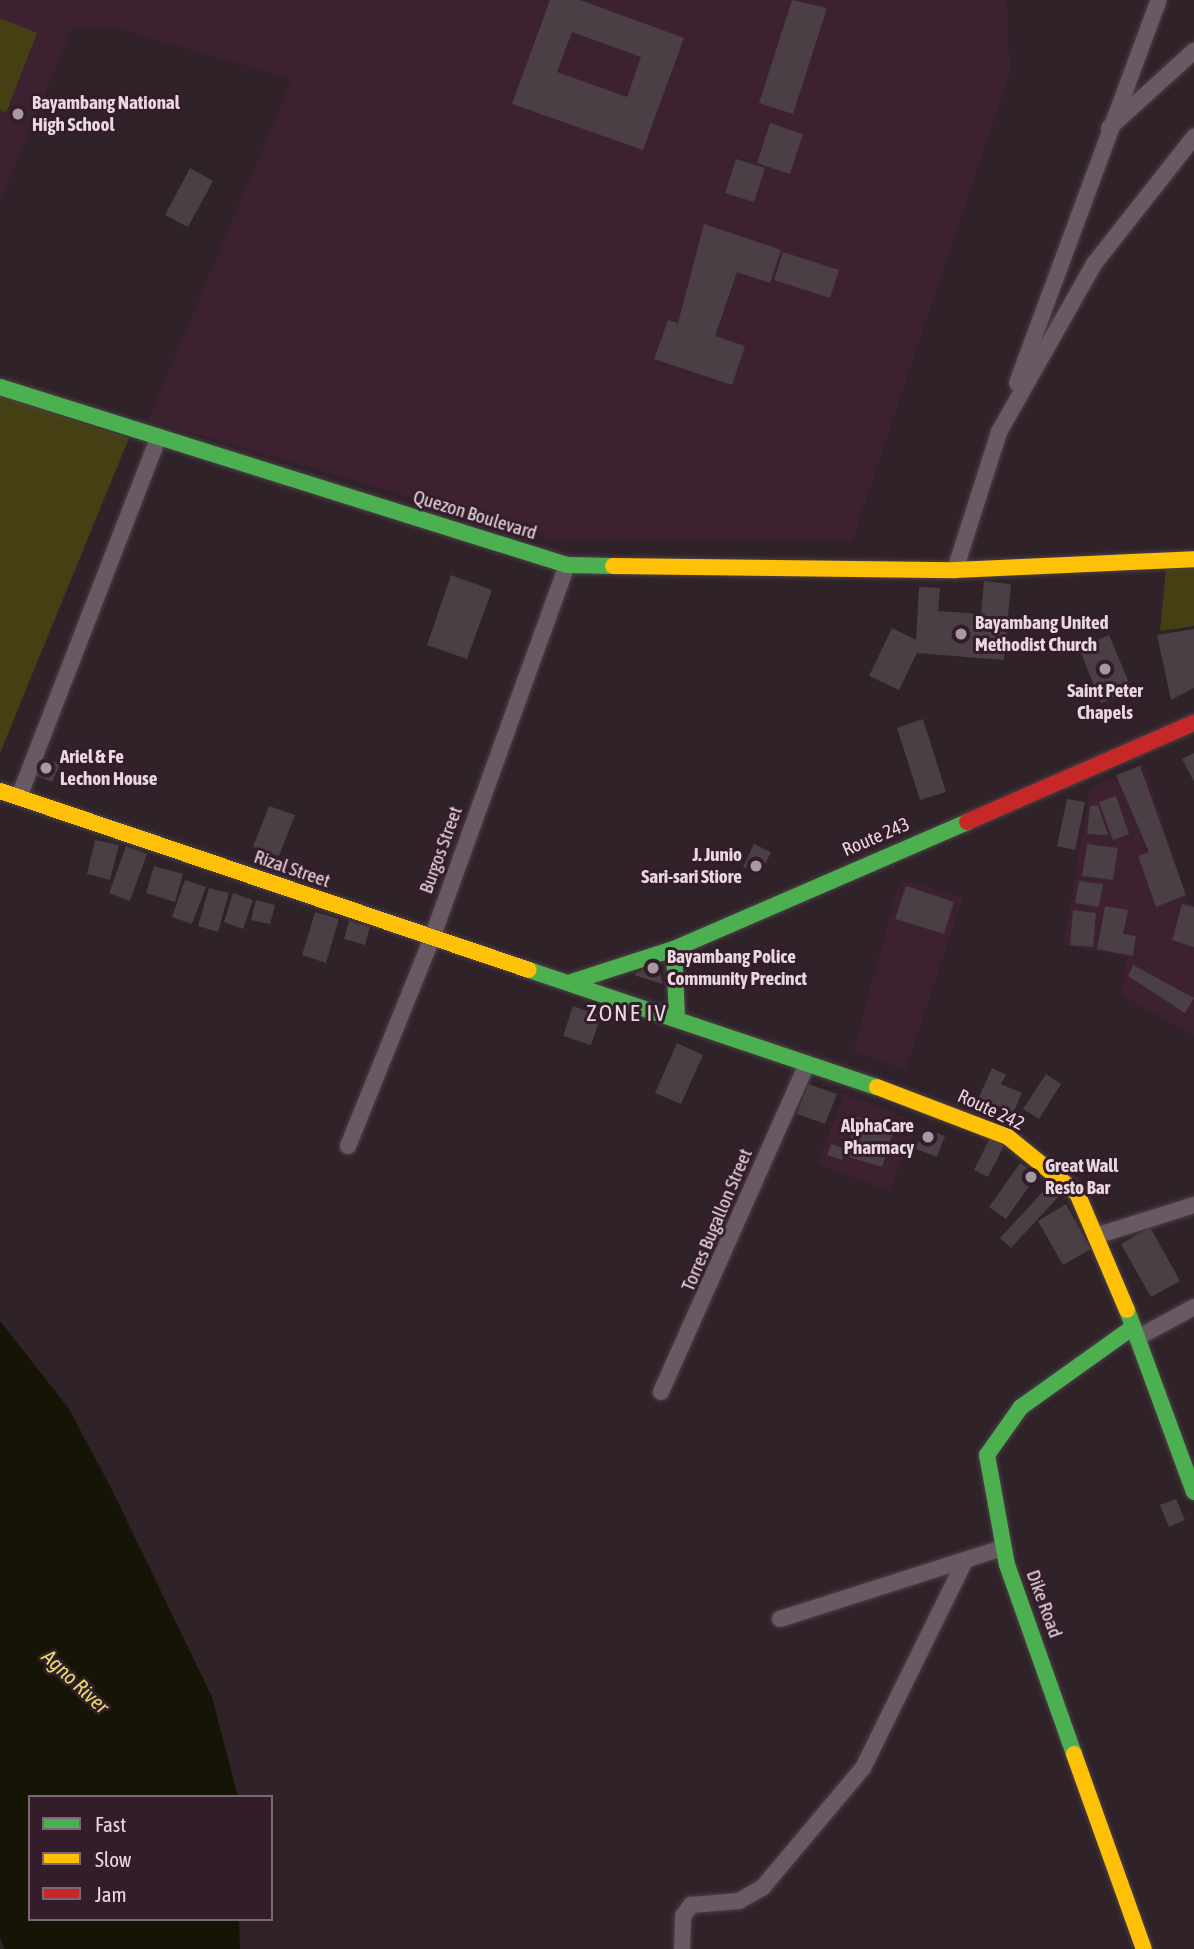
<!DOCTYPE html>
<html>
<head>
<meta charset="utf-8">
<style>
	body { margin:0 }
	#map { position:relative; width:1194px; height:1949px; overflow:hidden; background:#2f2229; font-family:"Asap Condensed",sans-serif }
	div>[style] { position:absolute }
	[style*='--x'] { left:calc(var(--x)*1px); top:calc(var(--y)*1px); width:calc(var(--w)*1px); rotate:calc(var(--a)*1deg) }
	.built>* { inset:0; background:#3d2131 }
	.green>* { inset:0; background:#454013 }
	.water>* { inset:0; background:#161404 }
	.building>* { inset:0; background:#493f44 }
	.roads { filter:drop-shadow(0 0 2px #4c4046) drop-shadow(0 0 2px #4c4046) }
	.street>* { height:16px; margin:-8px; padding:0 8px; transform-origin:8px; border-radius:8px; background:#695962 }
	.fast>* { height:16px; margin:-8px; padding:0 8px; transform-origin:8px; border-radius:8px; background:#4caf50 }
	.slow>* { height:16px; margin:-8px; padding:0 8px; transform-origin:8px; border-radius:8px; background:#ffc107 }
	.jam>* { height:16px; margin:-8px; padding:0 8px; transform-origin:8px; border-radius:8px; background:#c62828 }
	.dots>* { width:19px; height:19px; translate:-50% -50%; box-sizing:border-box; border:4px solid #341d2a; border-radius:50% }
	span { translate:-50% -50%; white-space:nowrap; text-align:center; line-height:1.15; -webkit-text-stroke:6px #341d2a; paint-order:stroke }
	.poi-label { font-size:19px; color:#e9d8e0; font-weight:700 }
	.left { translate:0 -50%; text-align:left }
	.right { translate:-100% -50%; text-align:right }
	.street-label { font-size:19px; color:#e9d8e0 }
	.water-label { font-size:21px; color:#e2dd6b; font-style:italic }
	.quarter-label { font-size:23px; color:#e9d8e0; letter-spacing:2px }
	.legend { position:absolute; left:28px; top:1795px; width:245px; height:126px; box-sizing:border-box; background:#341d2a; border:2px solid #7c6873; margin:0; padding:9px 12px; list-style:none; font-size:21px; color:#e9d8e0 }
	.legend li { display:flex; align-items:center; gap:14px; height:35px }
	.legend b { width:35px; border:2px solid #7c6873 }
</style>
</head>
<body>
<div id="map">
	<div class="built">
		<div style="clip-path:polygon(0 0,1007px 0,1010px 73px,852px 541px,553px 539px,148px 420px,292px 79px,112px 27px,73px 26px,0 201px)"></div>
		<div style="clip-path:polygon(1144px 763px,1188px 903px,1194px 905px,1194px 1036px,1121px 995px,1127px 957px,1063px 945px,1090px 789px)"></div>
		<div style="clip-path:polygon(900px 880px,963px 897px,906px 1070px,853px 1051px)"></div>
		<div style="clip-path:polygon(844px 1094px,917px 1122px,890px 1191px,817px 1164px)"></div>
	</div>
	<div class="green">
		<div style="clip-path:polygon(0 18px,37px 33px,6px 113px,0 110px)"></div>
		<div style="clip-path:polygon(0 396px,129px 438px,0 753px)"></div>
		<div style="clip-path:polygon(1194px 567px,1194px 626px,1160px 631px,1166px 569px)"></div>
	</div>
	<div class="water">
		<div style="clip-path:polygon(0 1321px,69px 1409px,111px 1488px,212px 1697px,238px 1797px,30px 1797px,30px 1919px,239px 1919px,240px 1949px,5px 1949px,0 1938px)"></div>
	</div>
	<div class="building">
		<div style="clip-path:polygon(evenodd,550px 0,580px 0,684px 38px,643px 150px,512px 104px,550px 0,572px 32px,641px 57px,627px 97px,557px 72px,572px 32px)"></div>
		<div style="clip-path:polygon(792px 0,827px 8px,793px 114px,759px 103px)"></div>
		<div style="clip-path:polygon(770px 123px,803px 134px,790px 174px,757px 163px)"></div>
		<div style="clip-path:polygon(736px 159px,765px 168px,754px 202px,725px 193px)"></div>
		<div style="clip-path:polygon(190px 168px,213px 181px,188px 227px,165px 215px)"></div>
		<div style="clip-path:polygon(704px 224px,781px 250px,770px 283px,737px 272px,715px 336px,745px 346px,732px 385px,654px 359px,668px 320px,678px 323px)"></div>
		<div style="clip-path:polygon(783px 252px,839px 270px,830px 298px,774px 280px)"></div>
		<div style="clip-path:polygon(451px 575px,492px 590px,467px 659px,427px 645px)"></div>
		<div style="clip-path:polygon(984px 581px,1011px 584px,1004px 660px,917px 653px,899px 690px,869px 676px,892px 628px,916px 640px,919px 587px,940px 588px,938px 611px,981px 614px)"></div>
		<div style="clip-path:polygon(1194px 629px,1194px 688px,1171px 700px,1157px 635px)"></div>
		<div style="clip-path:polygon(1109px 635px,1132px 690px,1101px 703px,1079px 648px)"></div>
		<div style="clip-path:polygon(923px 719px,946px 792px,920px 800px,897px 728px)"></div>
		<div style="clip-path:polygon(1194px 753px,1194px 782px,1182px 759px)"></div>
		<div style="clip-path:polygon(39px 756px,60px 764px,52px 782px,32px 774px)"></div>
		<div style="clip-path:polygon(1140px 766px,1186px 895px,1156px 907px,1138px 856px,1149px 852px,1116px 775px)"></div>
		<div style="clip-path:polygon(1116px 796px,1129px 834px,1113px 840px,1099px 802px)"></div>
		<div style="clip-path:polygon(1067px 799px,1085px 802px,1075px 850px,1057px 846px)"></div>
		<div style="clip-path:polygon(1098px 805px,1108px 835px,1087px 834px,1090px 806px)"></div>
		<div style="clip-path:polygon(269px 806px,295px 815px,279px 856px,253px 847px)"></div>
		<div style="clip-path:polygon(95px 840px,119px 845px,110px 880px,87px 874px)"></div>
		<div style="clip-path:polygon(754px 844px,771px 852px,760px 875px,743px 867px)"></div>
		<div style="clip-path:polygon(1087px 844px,1118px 848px,1113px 880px,1082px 876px)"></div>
		<div style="clip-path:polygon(126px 846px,147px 854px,130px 901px,109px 893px)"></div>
		<div style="clip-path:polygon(154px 866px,183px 874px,175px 902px,146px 893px)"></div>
		<div style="clip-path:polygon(185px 880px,206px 887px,192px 924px,172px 917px)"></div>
		<div style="clip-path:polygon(1079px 881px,1103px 884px,1099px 907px,1075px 903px)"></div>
		<div style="clip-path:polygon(906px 886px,954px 902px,944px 934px,895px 919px)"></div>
		<div style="clip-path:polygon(209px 888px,229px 893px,218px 932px,198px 926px)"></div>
		<div style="clip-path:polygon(233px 893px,253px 900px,243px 929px,224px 922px)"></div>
		<div style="clip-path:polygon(256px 900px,275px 905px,270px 924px,251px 920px)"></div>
		<div style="clip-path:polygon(1182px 904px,1194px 907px,1194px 947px,1172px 940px)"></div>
		<div style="clip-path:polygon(1105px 906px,1128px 910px,1123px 934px,1136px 936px,1133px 956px,1097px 949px)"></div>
		<div style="clip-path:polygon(1073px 910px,1096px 913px,1093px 947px,1070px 945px)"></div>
		<div style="clip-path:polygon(315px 912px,339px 919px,326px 963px,302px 955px)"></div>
		<div style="clip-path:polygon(349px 921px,370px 927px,365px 945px,344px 939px)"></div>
		<div style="clip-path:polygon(659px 960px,662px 984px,634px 975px)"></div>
		<div style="clip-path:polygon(1133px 965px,1194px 998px,1185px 1013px,1128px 976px)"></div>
		<div style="clip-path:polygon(573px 1006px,601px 1016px,591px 1045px,563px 1036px)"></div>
		<div style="clip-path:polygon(677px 1043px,703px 1055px,681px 1104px,655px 1093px)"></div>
		<div style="clip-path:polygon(992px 1068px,1006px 1075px,1001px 1084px,1022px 1093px,1013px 1113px,979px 1097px)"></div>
		<div style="clip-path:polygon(1046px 1074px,1061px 1084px,1039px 1119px,1023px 1109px)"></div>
		<div style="clip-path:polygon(808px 1084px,837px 1094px,825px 1124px,797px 1114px)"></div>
		<div style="clip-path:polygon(857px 1117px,894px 1129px,882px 1167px,845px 1156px)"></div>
		<div style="clip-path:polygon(923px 1128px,945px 1136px,937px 1157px,916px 1149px)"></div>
		<div style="clip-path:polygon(990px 1138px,1004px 1146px,988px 1177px,974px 1170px)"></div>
		<div style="clip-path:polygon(831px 1144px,846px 1149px,842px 1160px,827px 1155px)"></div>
		<div style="clip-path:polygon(1020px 1163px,1037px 1175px,1006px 1219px,989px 1207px)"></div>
		<div style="clip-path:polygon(1050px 1184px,1061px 1194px,1011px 1248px,1000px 1238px)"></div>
		<div style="clip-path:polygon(1066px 1204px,1091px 1249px,1063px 1265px,1038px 1221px)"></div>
		<div style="clip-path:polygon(1150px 1227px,1180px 1281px,1151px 1297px,1121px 1244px)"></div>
		<div style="clip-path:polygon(1176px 1499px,1185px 1520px,1169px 1527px,1160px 1505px)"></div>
	</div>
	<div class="roads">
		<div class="street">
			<div style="--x:1109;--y:128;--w:115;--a:-42.2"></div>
			<div style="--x:1017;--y:383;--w:408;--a:-69.7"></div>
			<div style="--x:955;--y:570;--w:145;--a:-72.3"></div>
			<div style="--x:999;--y:432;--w:193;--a:-60.5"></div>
			<div style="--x:1094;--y:264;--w:162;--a:-51.8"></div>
			<div style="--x:19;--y:797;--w:384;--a:-68.8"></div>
			<div style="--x:348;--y:1146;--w:224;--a:-68"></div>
			<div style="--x:432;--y:938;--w:397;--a:-70.1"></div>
			<div style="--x:1099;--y:1235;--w:100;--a:-17.5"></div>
			<div style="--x:1137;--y:1338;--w:65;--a:-28.5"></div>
			<div style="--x:661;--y:1392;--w:359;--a:-66"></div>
			<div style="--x:780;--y:1619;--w:234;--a:-17.7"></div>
			<div style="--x:682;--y:1949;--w:33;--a:-88"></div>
			<div style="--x:683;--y:1916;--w:14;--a:-54"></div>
			<div style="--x:691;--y:1905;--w:48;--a:-4.8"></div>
			<div style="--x:739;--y:1901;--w:28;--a:-30"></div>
			<div style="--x:763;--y:1887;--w:155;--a:-50"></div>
			<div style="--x:863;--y:1768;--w:231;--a:-63.8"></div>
		</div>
		<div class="fast">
			<div style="--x:0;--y:387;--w:594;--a:17.43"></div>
			<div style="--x:567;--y:565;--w:46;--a:1.2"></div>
			<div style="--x:674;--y:949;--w:69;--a:87.5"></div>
			<div style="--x:529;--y:970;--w:367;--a:18.6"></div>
			<div style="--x:571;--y:982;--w:108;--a:-17.8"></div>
			<div style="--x:674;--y:949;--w:319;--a:-23.4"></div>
			<div style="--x:1127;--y:1310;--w:194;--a:69.8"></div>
			<div style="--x:1074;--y:1754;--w:201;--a:-109.5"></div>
			<div style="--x:1007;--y:1565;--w:112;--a:-100.3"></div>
			<div style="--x:987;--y:1455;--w:59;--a:-54.7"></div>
			<div style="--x:1021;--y:1407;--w:138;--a:-35.5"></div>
		</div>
		<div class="slow">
			<div style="--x:613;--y:566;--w:342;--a:0.7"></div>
			<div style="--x:955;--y:570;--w:239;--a:-2.6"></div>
			<div style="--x:0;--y:791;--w:558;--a:18.69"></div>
			<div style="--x:877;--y:1087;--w:140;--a:20.9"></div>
			<div style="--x:1008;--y:1137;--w:89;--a:39.1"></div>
			<div style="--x:1077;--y:1193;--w:127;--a:66.9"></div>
			<div style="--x:1074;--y:1754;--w:207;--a:70.3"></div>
		</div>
		<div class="jam">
			<div style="--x:967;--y:822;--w:248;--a:-23.6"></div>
		</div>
	</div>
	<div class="dots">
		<div style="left:18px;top:114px;background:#a898a0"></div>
		<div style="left:961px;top:634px;background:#a898a0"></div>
		<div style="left:1105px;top:669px;background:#a898a0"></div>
		<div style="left:46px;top:768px;background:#a898a0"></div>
		<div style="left:756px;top:866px;background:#a898a0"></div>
		<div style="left:653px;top:968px;background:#a898a0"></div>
		<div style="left:928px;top:1137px;background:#a898a0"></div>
		<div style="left:1031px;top:1177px;background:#a898a0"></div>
	</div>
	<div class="poi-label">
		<span class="left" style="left:32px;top:114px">Bayambang National<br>High School</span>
		<span class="left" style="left:975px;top:634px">Bayambang United<br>Methodist Church</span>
		<span style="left:1105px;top:702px">Saint Peter<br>Chapels</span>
		<span class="left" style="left:60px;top:768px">Ariel &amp; Fe<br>Lechon House</span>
		<span class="right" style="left:742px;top:866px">J. Junio<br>Sari-sari Stiore</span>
		<span class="left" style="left:667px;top:968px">Bayambang Police<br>Community Precinct</span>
		<span class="right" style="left:914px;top:1137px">AlphaCare<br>Pharmacy</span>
		<span class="left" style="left:1045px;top:1177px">Great Wall<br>Resto Bar</span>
	</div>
	<div class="street-label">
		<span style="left:475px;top:515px;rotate:17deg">Quezon Boulevard</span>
		<span style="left:876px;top:837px;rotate:-23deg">Route 243</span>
		<span style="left:441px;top:850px;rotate:-70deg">Burgos Street</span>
		<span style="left:292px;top:869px;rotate:19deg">Rizal Street</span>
		<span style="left:991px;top:1110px;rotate:25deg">Route 242</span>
		<span style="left:717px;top:1220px;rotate:-67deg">Torres Bugallon Street</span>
		<span style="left:1044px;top:1604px;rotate:70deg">Dike Road</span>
	</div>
	<div class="water-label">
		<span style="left:76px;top:1681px;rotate:43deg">Agno River</span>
	</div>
	<div class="quarter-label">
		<span style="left:627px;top:1013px">ZONE IV</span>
	</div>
	<ul class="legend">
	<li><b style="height:9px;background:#4caf50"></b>Fast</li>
	<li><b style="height:9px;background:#ffc107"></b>Slow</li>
	<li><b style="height:9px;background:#c62828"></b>Jam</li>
	</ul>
</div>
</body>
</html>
